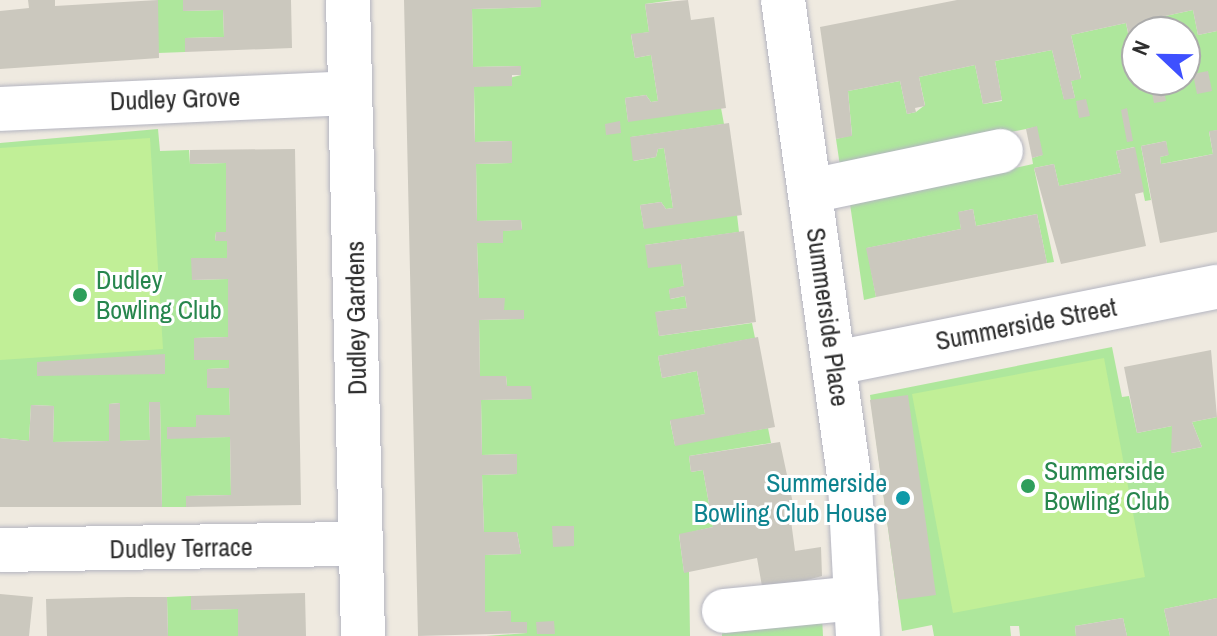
<!DOCTYPE html>
<html>
<head>
<meta charset="utf-8">
<style>
	body { margin:0 }
	#map { position:relative; width:1217px; height:636px; overflow:hidden; background:#efeae0; font-family:"Archivo Narrow",sans-serif }
	div>[style] { position:absolute }
	[style*='--x'] { left:calc(var(--x)*1px); top:calc(var(--y)*1px); width:calc(var(--w)*1px); rotate:calc(var(--a)*1deg) }
	.green>* { inset:0; background:#aee79c }
	.pitch>* { inset:0; background:#c1ef97 }
	.building>* { inset:0; background:#cbc8be }
	.roads { filter:drop-shadow(0 0 2px #b4b5c1) drop-shadow(0 0 2px #b4b5c1) }
	.minor>* { height:44px; margin:-22px; padding:0 22px; transform-origin:22px; border-radius:22px; background:#fff }
	.dots>* { width:22px; height:22px; translate:-50% -50%; box-sizing:border-box; border:4px solid #fff; border-radius:50% }
	span { translate:-50% -50%; white-space:nowrap; text-align:center; line-height:1.15; -webkit-text-stroke:6px #fff; paint-order:stroke }
	.street-label { font-size:26px; color:#2e2e2e }
	.leisure-label { font-size:26px; color:#27864d }
	.left { translate:0 -50%; text-align:left }
	.culture-label { font-size:26px; color:#0d838f }
	.right { translate:-100% -50%; text-align:right }
	.north { position:absolute; left:1121px; top:16px; width:80px; height:80px; box-sizing:border-box; background:#fff; border:2px solid #ababab; border-radius:50%; rotate:292deg; font-size:22px; font-weight:700; line-height:32px; text-align:center; color:#2e2e2e }
	.north::after { content:''; display:block; margin:auto; width:28px; height:36px; background:#3e50ff; clip-path:polygon(50% 0,100% 100%,50% 72%,0 100%) }
</style>
</head>
<body>
<div id="map">
	<div class="green">
		<div style="clip-path:polygon(158px 0,183px 0,184px 11px,223px 10px,224px 37px,185px 38px,185px 52px,158px 53px)"></div>
		<div style="clip-path:polygon(541px 0,673px 0,645px 4px,649px 32px,631px 35px,635px 58px,651px 55px,658px 101px,651px 102px,646px 95px,625px 98px,628px 121px,721px 108px,724px 124px,631px 137px,634px 161px,656px 157px,658px 149px,664px 148px,673px 208px,666px 209px,661px 202px,640px 205px,644px 228px,737px 215px,739px 232px,645px 245px,681px 264px,684px 286px,669px 290px,671px 299px,685px 296px,687px 308px,656px 312px,659px 336px,752px 323px,755px 338px,658px 356px,662px 378px,697px 371px,701px 393px,705px 414px,670px 421px,675px 445px,768px 428px,771px 443px,689px 456px,691px 472px,703px 470px,713px 527px,679px 535px,684px 572px,689px 572px,690px 636px,486px 636px,527px 633px,527px 623px,511px 622px,510px 611px,485px 612px,485px 555px,521px 554px,517px 532px,484px 532px,482px 475px,517px 474px,517px 454px,482px 455px,481px 400px,531px 399px,531px 386px,507px 386px,506px 376px,480px 376px,479px 320px,523px 319px,524px 310px,504px 310px,504px 298px,479px 298px,477px 243px,503px 243px,503px 231px,522px 229px,521px 220px,477px 221px,476px 164px,512px 163px,511px 141px,475px 142px,474px 87px,521px 75px,521px 66px,473px 67px,472px 9px,540px 7px)"></div>
		<div style="clip-path:polygon(1193px 10px,1198px 35px,1217px 31px,1217px 130px,1209px 132px,1213px 154px,1161px 164px,1160px 157px,1168px 155px,1166px 141px,1141px 146px,1151px 200px,1145px 201px,1134px 147px,1116px 151px,1121px 173px,1089px 180px,1059px 186px,1054px 164px,1034px 168px,1054px 262px,1047px 263px,1037px 214px,976px 226px,973px 209px,959px 212px,961px 229px,867px 248px,876px 297px,864px 300px,850px 204px,1033px 164px,1032px 158px,1042px 155px,1036px 127px,840px 166px,836px 139px,852px 135px,848px 91px,900px 81px,907px 114px,916px 112px,925px 105px,919px 77px,975px 65px,983px 104px,1002px 101px,995px 61px,1052px 50px,1064px 99px,1075px 98px,1071px 81px,1081px 78px,1071px 35px,1126px 23px,1137px 80px,1185px 80px,1185px 32px,1159px 32px,1156px 18px)"></div>
		<div style="clip-path:polygon(158px 129px,160px 151px,189px 150px,190px 164px,226px 163px,226px 232px,216px 232px,215px 240px,227px 241px,227px 258px,192px 258px,192px 280px,228px 279px,228px 337px,194px 338px,194px 360px,229px 360px,229px 368px,207px 369px,229px 388px,230px 415px,196px 415px,196px 427px,167px 427px,168px 438px,230px 437px,231px 495px,187px 496px,186px 507px,162px 507px,160px 402px,149px 403px,150px 440px,120px 441px,119px 403px,109px 404px,109px 441px,53px 442px,54px 406px,31px 405px,29px 441px,0 438px,0 143px)"></div>
		<div style="clip-path:polygon(1112px 347px,1122px 397px,1129px 396px,1137px 433px,1172px 426px,1172px 453px,1202px 447px,1192px 422px,1217px 417px,1217px 598px,1164px 609px,1170px 636px,1127px 636px,1123px 618px,1075px 626px,1076px 636px,1020px 636px,1019px 626px,1010px 626px,1011px 636px,934px 636px,932px 625px,902px 631px,870px 395px)"></div>
		<div style="clip-path:polygon(191px 596px,192px 610px,238px 609px,238px 636px,168px 636px,167px 597px)"></div>
		<div style="clip-path:polygon(822px 617px,823px 636px,722px 636px,722px 626px)"></div>
	</div>
	<div class="pitch">
		<div style="clip-path:polygon(150px 138px,163px 349px,0 360px,0 148px)"></div>
		<div style="clip-path:polygon(1104px 358px,1145px 577px,953px 613px,912px 394px)"></div>
	</div>
	<div class="building">
		<div style="clip-path:polygon(28px 0,55px 0,55px 6px,158px 0,159px 58px,0 69px,0 11px,29px 8px)"></div>
		<div style="clip-path:polygon(183px 0,291px 0,292px 48px,185px 52px,185px 38px,224px 37px,223px 10px,183px 11px)"></div>
		<div style="clip-path:polygon(404px 0,541px 0,541px 7px,472px 9px,473px 67px,521px 66px,521px 75px,512px 75px,512px 86px,474px 87px,474px 115px,475px 142px,512px 141px,512px 163px,476px 164px,477px 221px,521px 220px,522px 230px,503px 231px,503px 243px,477px 243px,479px 298px,505px 298px,504px 310px,524px 310px,524px 319px,479px 320px,480px 376px,506px 376px,507px 386px,531px 386px,532px 399px,481px 400px,482px 455px,517px 454px,517px 474px,482px 475px,484px 532px,517px 532px,521px 554px,485px 555px,485px 612px,511px 611px,511px 622px,527px 622px,527px 633px,418px 636px)"></div>
		<div style="clip-path:polygon(688px 0,691px 20px,714px 17px,726px 108px,628px 122px,625px 98px,646px 95px,651px 102px,658px 101px,651px 55px,635px 58px,631px 34px,649px 32px,645px 4px)"></div>
		<div style="clip-path:polygon(957px 0,1217px 0,1217px 31px,1198px 35px,1193px 10px,1156px 18px,1159px 32px,1137px 32px,1136px 69px,1126px 23px,1071px 35px,1081px 79px,1071px 81px,1075px 98px,1064px 100px,1052px 50px,995px 61px,1002px 100px,983px 104px,975px 65px,919px 77px,925px 106px,915px 108px,916px 112px,907px 114px,900px 81px,848px 91px,852px 136px,836px 139px,820px 27px)"></div>
		<div style="clip-path:polygon(1208px 71px,1212px 91px,1197px 94px,1193px 74px)"></div>
		<div style="clip-path:polygon(1163px 85px,1166px 101px,1154px 103px,1151px 88px)"></div>
		<div style="clip-path:polygon(1086px 99px,1090px 116px,1079px 118px,1076px 101px)"></div>
		<div style="clip-path:polygon(1127px 108px,1133px 141px,1127px 142px,1121px 110px)"></div>
		<div style="clip-path:polygon(620px 121px,621px 133px,606px 135px,605px 124px)"></div>
		<div style="clip-path:polygon(729px 123px,742px 215px,644px 229px,640px 205px,661px 202px,666px 209px,673px 208px,664px 148px,658px 149px,656px 157px,633px 161px,630px 137px)"></div>
		<div style="clip-path:polygon(1037px 126px,1043px 155px,1032px 158px,1026px 129px)"></div>
		<div style="clip-path:polygon(1217px 130px,1217px 232px,1160px 243px,1141px 146px,1166px 141px,1169px 155px,1160px 157px,1161px 164px,1189px 159px,1213px 154px,1209px 131px)"></div>
		<div style="clip-path:polygon(1135px 147px,1144px 192px,1135px 194px,1146px 246px,1061px 264px,1034px 168px,1054px 164px,1059px 186px,1089px 180px,1121px 173px,1116px 151px)"></div>
		<div style="clip-path:polygon(295px 149px,301px 505px,186px 507px,186px 496px,231px 495px,230px 437px,167px 439px,167px 427px,196px 427px,196px 415px,230px 415px,229px 388px,207px 388px,207px 369px,229px 368px,229px 360px,194px 360px,194px 338px,228px 337px,228px 279px,192px 280px,191px 258px,227px 258px,227px 241px,215px 241px,216px 232px,226px 232px,226px 163px,190px 164px,190px 150px)"></div>
		<div style="clip-path:polygon(973px 209px,976px 226px,1037px 214px,1047px 263px,876px 297px,866px 248px,961px 229px,958px 212px)"></div>
		<div style="clip-path:polygon(744px 231px,756px 322px,659px 336px,655px 312px,687px 308px,685px 296px,670px 299px,669px 289px,684px 286px,681px 264px,648px 268px,645px 245px)"></div>
		<div style="clip-path:polygon(758px 337px,775px 427px,675px 446px,670px 420px,705px 414px,701px 393px,697px 371px,662px 378px,658px 356px)"></div>
		<div style="clip-path:polygon(1211px 350px,1217px 417px,1192px 422px,1202px 447px,1171px 453px,1172px 426px,1137px 433px,1124px 367px)"></div>
		<div style="clip-path:polygon(165px 354px,165px 374px,37px 376px,37px 362px)"></div>
		<div style="clip-path:polygon(908px 395px,936px 595px,898px 600px,870px 400px)"></div>
		<div style="clip-path:polygon(149px 402px,160px 402px,162px 507px,0 507px,0 438px,29px 441px,31px 405px,54px 406px,53px 442px,109px 441px,109px 404px,120px 403px,120px 441px,150px 440px)"></div>
		<div style="clip-path:polygon(780px 442px,795px 513px,790px 513px,795px 551px,821px 547px,822px 576px,763px 592px,757px 558px,684px 573px,679px 534px,713px 527px,703px 470px,691px 472px,689px 456px)"></div>
		<div style="clip-path:polygon(552px 526px,574px 526px,574px 546px,553px 547px)"></div>
		<div style="clip-path:polygon(305px 593px,306px 636px,238px 636px,238px 609px,191px 610px,191px 596px)"></div>
		<div style="clip-path:polygon(0 594px,33px 597px,29px 636px,0 636px)"></div>
		<div style="clip-path:polygon(128px 597px,167px 597px,168px 636px,47px 636px,46px 599px)"></div>
		<div style="clip-path:polygon(1217px 598px,1217px 636px,1170px 636px,1164px 609px)"></div>
		<div style="clip-path:polygon(1123px 618px,1127px 636px,1076px 636px,1075px 626px)"></div>
		<div style="clip-path:polygon(554px 621px,555px 634px,537px 634px,536px 622px)"></div>
	</div>
	<div class="roads">
		<div class="minor">
			<div style="--x:348;--y:0;--w:636;--a:88.65"></div>
			<div style="--x:783;--y:0;--w:489;--a:82.1"></div>
			<div style="--x:850;--y:484;--w:152;--a:87"></div>
			<div style="--x:0;--y:109;--w:350;--a:-2.6"></div>
			<div style="--x:811;--y:191;--w:194;--a:-11.9"></div>
			<div style="--x:835;--y:363;--w:389;--a:-11.3"></div>
			<div style="--x:0;--y:550;--w:361;--a:-1"></div>
			<div style="--x:724;--y:611;--w:133;--a:-5.6"></div>
		</div>
	</div>
	<div class="dots">
		<div style="left:80px;top:295px;background:#2e9e5b"></div>
		<div style="left:1028px;top:486px;background:#2e9e5b"></div>
		<div style="left:903px;top:498px;background:#0f9aa8"></div>
	</div>
	<div class="street-label">
		<span style="left:175px;top:99px;rotate:-2deg">Dudley Grove</span>
		<span style="left:828px;top:317px;rotate:82deg">Summerside Place</span>
		<span style="left:356px;top:318px;rotate:-91deg">Dudley Gardens</span>
		<span style="left:1026px;top:324px;rotate:-11deg">Summerside Street</span>
		<span style="left:181px;top:548px;rotate:-1deg">Dudley Terrace</span>
	</div>
	<div class="leisure-label">
		<span class="left" style="left:96px;top:295px">Dudley<br>Bowling Club</span>
		<span class="left" style="left:1044px;top:486px">Summerside<br>Bowling Club</span>
	</div>
	<div class="culture-label">
		<span class="right" style="left:887px;top:498px">Summerside<br>Bowling Club House</span>
	</div>
	<div class="north">N</div>
</div>
</body>
</html>
